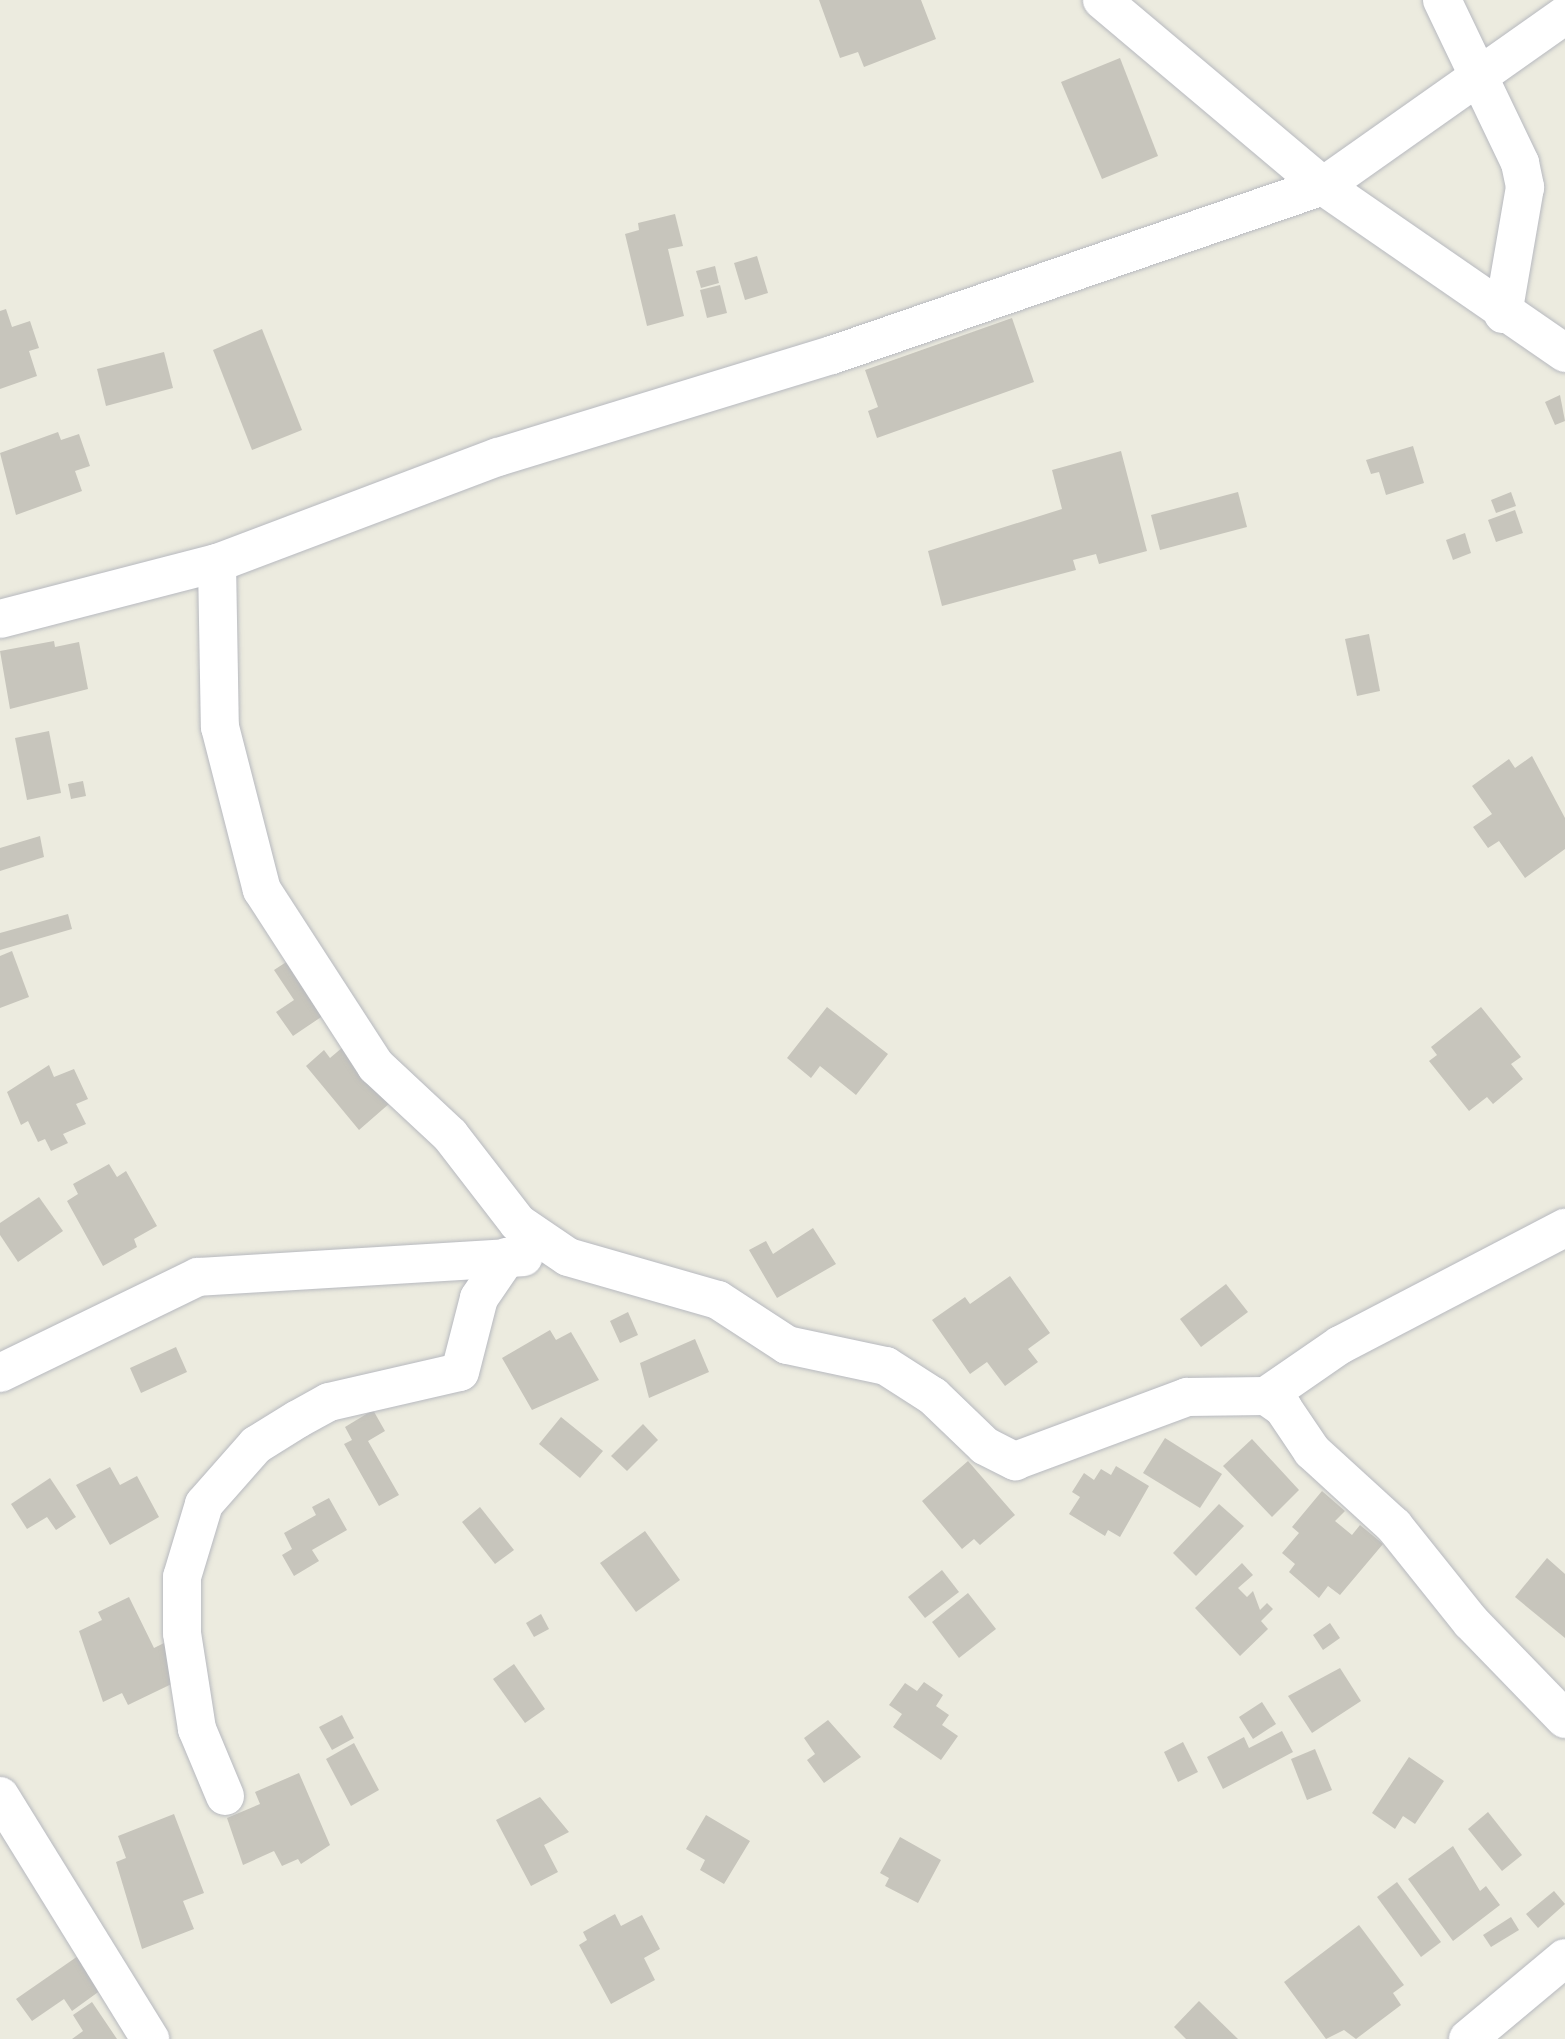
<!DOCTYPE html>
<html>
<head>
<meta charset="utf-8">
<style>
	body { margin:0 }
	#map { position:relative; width:1565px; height:2039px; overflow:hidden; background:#ecebdf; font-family:Rubik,sans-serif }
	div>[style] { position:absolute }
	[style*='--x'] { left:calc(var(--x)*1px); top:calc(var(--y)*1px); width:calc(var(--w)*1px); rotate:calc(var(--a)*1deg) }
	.building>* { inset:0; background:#c7c5bc }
	.roads { filter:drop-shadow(0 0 2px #b7b9bf) drop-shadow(0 0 2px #b7b9bf) }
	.minor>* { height:38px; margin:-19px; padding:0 19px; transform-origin:19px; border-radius:19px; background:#fff }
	span { translate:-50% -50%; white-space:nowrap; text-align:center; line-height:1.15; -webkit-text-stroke:5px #fff; paint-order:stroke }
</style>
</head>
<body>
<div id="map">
	<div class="building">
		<div style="clip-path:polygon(819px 0,921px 0,936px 39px,864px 67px,858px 52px,840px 58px)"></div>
		<div style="clip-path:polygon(1120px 58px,1158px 156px,1102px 179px,1061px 82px)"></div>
		<div style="clip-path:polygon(675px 214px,683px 246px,668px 249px,684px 316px,647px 326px,625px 234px,639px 230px,638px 223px)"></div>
		<div style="clip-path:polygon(757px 256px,768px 293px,745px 300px,734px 263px)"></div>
		<div style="clip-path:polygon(715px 266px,719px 283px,701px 288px,696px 271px)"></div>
		<div style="clip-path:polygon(720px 285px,727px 313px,707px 318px,700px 290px)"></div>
		<div style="clip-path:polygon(6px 309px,12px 327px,30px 321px,39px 348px,29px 351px,37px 376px,0 389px,0 311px)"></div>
		<div style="clip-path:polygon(1012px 318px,1034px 382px,877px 438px,868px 411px,878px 407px,865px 370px)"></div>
		<div style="clip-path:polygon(262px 329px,302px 430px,252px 450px,213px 350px)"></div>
		<div style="clip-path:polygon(164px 352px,173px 388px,106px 406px,97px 369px)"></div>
		<div style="clip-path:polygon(1560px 395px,1565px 421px,1555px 425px,1545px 402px)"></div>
		<div style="clip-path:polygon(58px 432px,61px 440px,79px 434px,90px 466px,75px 471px,82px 491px,16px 515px,0 453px)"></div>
		<div style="clip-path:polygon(1413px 446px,1424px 483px,1386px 495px,1379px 472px,1371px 474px,1366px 460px)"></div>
		<div style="clip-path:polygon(1121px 451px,1147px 551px,1099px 564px,1096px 554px,1073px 560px,1076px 570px,942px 606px,928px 551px,1062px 509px,1052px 470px)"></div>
		<div style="clip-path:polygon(1238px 492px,1247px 527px,1160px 550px,1151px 515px)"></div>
		<div style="clip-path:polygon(1511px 492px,1516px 506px,1496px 513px,1491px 500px)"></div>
		<div style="clip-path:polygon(1515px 510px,1523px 533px,1496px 542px,1488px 520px)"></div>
		<div style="clip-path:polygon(1465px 533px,1471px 553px,1453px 560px,1446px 540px)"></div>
		<div style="clip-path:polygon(1369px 634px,1380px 691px,1357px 696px,1345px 639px)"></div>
		<div style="clip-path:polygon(54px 641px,55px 647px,79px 642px,88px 689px,10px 709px,0 651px)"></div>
		<div style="clip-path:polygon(49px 731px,61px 793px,27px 800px,15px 738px)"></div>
		<div style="clip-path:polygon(1532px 756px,1565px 818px,1565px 849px,1525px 878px,1499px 841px,1488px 848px,1473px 827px,1492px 814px,1472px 786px,1509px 759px,1515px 768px)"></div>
		<div style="clip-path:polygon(83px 781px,86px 796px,71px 799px,68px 784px)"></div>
		<div style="clip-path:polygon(40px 836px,44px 857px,0 871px,0 848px)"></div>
		<div style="clip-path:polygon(68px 914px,72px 929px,0 950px,0 933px)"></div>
		<div style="clip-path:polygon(12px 951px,29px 997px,0 1008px,0 956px)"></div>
		<div style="clip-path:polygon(297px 955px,333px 1009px,293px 1036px,276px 1012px,294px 1000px,274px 970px)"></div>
		<div style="clip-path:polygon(827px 1007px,888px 1054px,856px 1095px,820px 1066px,811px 1078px,787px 1058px)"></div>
		<div style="clip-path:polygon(1481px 1007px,1521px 1057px,1511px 1064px,1523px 1079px,1493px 1104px,1487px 1097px,1469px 1111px,1429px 1061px,1437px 1055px,1431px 1047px)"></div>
		<div style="clip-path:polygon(343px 1047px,390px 1103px,359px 1130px,306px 1066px,324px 1050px,330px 1058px)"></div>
		<div style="clip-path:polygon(49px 1065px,54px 1077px,74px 1069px,88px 1099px,76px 1104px,86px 1124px,63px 1134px,68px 1143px,51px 1151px,45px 1139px,38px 1142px,28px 1121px,21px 1125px,7px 1092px)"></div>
		<div style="clip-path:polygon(109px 1164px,117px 1177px,126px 1171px,157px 1226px,134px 1239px,137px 1247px,103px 1266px,67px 1201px,78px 1194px,73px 1184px)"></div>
		<div style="clip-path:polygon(39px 1197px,63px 1231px,18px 1262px,0 1235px,0 1223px)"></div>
		<div style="clip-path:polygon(813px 1228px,836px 1264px,777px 1298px,749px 1250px,766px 1241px,773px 1254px)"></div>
		<div style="clip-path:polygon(1010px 1276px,1050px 1333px,1028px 1349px,1038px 1362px,1005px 1386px,987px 1362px,970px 1374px,932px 1320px,965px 1297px,970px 1304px)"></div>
		<div style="clip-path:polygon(1226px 1284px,1248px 1312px,1201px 1347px,1180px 1319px)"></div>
		<div style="clip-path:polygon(628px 1312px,638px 1335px,620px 1343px,610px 1321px)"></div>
		<div style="clip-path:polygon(550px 1330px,556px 1340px,571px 1332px,599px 1380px,532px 1410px,502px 1358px)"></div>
		<div style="clip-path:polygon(695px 1339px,709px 1372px,649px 1398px,640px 1363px)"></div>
		<div style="clip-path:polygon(176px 1347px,187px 1372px,141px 1393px,130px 1368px)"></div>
		<div style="clip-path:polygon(373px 1410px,385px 1431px,368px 1441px,399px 1495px,379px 1506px,344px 1444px,352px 1440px,345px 1427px)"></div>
		<div style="clip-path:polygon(561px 1417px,603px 1451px,580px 1478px,539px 1444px)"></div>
		<div style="clip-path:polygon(643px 1424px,658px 1440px,627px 1471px,611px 1456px)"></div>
		<div style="clip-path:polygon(1165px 1438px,1222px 1474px,1200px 1508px,1143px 1473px)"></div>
		<div style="clip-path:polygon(1252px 1439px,1299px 1490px,1272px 1517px,1223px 1466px)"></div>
		<div style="clip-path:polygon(968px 1461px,1015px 1515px,980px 1545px,974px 1539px,962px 1549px,922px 1501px)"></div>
		<div style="clip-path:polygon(1116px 1466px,1149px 1486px,1120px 1537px,1108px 1530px,1105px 1536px,1069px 1514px,1080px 1497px,1072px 1492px,1084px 1473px,1094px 1480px,1101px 1469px,1111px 1475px)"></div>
		<div style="clip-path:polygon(110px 1467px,120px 1485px,137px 1476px,159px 1517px,110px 1545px,76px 1485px)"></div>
		<div style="clip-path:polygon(50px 1478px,76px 1517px,56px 1530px,47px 1517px,27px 1529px,11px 1504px)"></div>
		<div style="clip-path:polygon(1322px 1491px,1345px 1511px,1335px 1521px,1352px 1535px,1360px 1525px,1383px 1544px,1340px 1595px,1328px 1586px,1319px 1598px,1289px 1572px,1295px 1564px,1282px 1553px,1299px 1533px,1292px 1527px)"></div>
		<div style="clip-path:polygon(329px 1498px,347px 1530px,312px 1550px,319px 1561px,294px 1576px,282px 1555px,292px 1549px,284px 1533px,316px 1515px,312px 1507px)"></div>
		<div style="clip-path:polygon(1219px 1504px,1244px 1526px,1196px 1576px,1173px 1553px)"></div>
		<div style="clip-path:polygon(480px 1507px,514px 1550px,495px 1564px,462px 1522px)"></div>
		<div style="clip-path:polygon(645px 1531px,680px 1580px,636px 1612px,600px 1563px)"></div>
		<div style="clip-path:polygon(1547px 1558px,1565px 1574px,1565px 1638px,1515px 1597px)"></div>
		<div style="clip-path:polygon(1242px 1563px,1253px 1575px,1238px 1588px,1247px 1597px,1253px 1591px,1260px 1610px,1267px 1603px,1273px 1609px,1261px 1621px,1268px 1629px,1240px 1656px,1195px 1608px)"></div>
		<div style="clip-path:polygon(942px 1570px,959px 1592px,925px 1618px,908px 1597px)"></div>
		<div style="clip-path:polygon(968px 1593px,996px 1629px,959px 1658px,932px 1622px)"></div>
		<div style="clip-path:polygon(129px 1597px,154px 1648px,164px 1643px,182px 1679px,128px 1705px,122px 1693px,103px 1702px,79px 1631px,102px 1620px,98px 1612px)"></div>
		<div style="clip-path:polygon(541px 1614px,549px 1629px,534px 1637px,526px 1623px)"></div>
		<div style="clip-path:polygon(1330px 1623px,1340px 1638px,1323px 1650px,1313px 1635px)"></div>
		<div style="clip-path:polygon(514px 1664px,545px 1709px,525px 1723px,493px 1679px)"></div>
		<div style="clip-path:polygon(1340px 1668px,1361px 1701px,1312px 1733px,1288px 1696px)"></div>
		<div style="clip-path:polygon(924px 1682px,943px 1695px,936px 1706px,949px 1715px,942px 1725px,958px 1736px,941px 1760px,893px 1727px,902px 1714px,889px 1705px,905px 1683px,917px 1691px)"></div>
		<div style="clip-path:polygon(1262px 1702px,1276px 1724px,1253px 1739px,1239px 1717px)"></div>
		<div style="clip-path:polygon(342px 1715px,354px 1738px,332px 1750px,319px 1727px)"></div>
		<div style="clip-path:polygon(828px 1720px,861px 1757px,824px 1783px,807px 1760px,815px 1754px,804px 1738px)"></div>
		<div style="clip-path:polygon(1282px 1731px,1293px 1752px,1223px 1789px,1207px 1757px,1244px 1737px,1249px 1748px)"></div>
		<div style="clip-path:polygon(1183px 1742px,1198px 1772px,1178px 1782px,1164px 1752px)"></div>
		<div style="clip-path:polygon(354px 1743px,379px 1790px,351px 1806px,326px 1759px)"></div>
		<div style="clip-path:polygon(1315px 1749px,1332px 1790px,1307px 1800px,1291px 1759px)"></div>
		<div style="clip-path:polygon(1409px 1757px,1444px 1781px,1415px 1824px,1403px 1816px,1395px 1829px,1372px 1813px)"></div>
		<div style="clip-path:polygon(299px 1773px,330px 1845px,301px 1864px,298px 1859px,282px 1866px,274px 1851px,243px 1865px,227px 1818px,260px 1804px,255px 1792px)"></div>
		<div style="clip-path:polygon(540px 1797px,569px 1832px,544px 1845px,558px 1872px,531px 1886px,496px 1820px)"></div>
		<div style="clip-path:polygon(1488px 1812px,1522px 1855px,1502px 1871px,1468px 1829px)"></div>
		<div style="clip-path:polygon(174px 1814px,204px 1893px,183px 1901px,194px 1929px,142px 1949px,116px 1862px,126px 1858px,118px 1836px)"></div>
		<div style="clip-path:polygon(706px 1815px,750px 1841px,724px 1884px,700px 1870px,705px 1860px,686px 1849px)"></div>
		<div style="clip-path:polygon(900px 1837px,941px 1860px,918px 1903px,885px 1886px,889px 1878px,880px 1873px)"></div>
		<div style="clip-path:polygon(1453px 1846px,1480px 1891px,1486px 1886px,1500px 1905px,1453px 1941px,1408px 1879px)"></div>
		<div style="clip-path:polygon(1397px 1882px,1441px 1942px,1421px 1957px,1377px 1897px)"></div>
		<div style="clip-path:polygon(1554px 1891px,1565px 1904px,1538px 1928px,1526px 1914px)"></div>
		<div style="clip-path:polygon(615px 1914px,621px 1926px,642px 1915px,660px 1949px,644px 1958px,655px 1980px,611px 2004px,579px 1945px,587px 1940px,583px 1932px)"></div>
		<div style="clip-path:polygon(1511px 1917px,1519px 1930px,1491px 1947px,1483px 1935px)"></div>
		<div style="clip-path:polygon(1359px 1925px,1404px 1985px,1393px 1993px,1401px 2005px,1356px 2039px,1344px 2030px,1326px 2039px,1284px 1982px)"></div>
		<div style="clip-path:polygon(78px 1956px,101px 1990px,72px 2011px,64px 1999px,32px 2021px,16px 1999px)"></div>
		<div style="clip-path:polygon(1199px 2001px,1238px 2039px,1186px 2039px,1174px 2027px)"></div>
		<div style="clip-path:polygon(92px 2002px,117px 2039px,72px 2039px,83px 2031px,73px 2015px)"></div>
	</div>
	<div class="roads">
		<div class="minor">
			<div style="--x:1102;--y:0;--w:289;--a:40.1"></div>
			<div style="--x:1323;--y:186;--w:294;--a:34.6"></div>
			<div style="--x:1442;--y:0;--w:181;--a:64.4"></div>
			<div style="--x:1520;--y:163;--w:25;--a:78"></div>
			<div style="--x:1525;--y:187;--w:129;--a:99.8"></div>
			<div style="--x:217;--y:563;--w:164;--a:89"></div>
			<div style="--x:220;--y:727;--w:168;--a:75.6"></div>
			<div style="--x:262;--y:890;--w:210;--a:57.1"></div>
			<div style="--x:376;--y:1066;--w:101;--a:43"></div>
			<div style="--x:450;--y:1135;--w:111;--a:52.3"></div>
			<div style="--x:518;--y:1223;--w:60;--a:34.2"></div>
			<div style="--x:568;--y:1257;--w:156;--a:16"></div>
			<div style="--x:718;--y:1300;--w:82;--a:33.1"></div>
			<div style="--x:787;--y:1345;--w:101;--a:12"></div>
			<div style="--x:886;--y:1366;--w:56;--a:32.6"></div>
			<div style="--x:933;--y:1396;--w:72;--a:43.9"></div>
			<div style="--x:985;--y:1446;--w:34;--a:27"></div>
			<div style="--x:1015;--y:1461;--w:184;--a:-20.4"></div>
			<div style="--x:1187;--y:1397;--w:79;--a:-0.7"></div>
			<div style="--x:1266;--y:1396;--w:21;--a:35"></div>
			<div style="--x:1283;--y:1408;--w:52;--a:56"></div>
			<div style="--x:1312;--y:1451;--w:111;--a:42.4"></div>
			<div style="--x:1394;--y:1526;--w:123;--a:51.3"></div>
			<div style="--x:1471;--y:1622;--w:135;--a:45.9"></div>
			<div style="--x:0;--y:619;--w:224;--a:-14.5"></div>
			<div style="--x:217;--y:563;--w:300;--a:-20.7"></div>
			<div style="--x:498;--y:457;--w:349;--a:-17"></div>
			<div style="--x:832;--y:355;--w:519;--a:-18.99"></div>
			<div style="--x:1323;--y:186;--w:296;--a:-35.2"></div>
			<div style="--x:0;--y:1373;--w:220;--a:-25.9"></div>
			<div style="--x:198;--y:1277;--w:326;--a:-3.5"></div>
			<div style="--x:1266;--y:1396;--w:90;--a:-34.6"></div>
			<div style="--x:1340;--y:1345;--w:254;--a:-27.5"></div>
			<div style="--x:0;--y:1796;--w:286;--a:58.3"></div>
			<div style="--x:225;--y:1796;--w:73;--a:-112.7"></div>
			<div style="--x:197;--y:1729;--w:97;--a:-98.9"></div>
			<div style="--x:182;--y:1633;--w:56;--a:-90"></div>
			<div style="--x:182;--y:1577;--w:76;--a:-73.2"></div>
			<div style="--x:204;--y:1504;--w:79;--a:-48.6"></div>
			<div style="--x:256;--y:1445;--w:49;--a:-31.8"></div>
			<div style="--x:298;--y:1419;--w:35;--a:-29"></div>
			<div style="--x:329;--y:1402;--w:134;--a:-12.9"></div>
			<div style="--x:460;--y:1372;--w:76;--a:-75.6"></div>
			<div style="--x:479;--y:1298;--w:50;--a:-55.7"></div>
			<div style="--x:1468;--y:2039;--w:126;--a:-39.9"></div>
		</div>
	</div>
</div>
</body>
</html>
